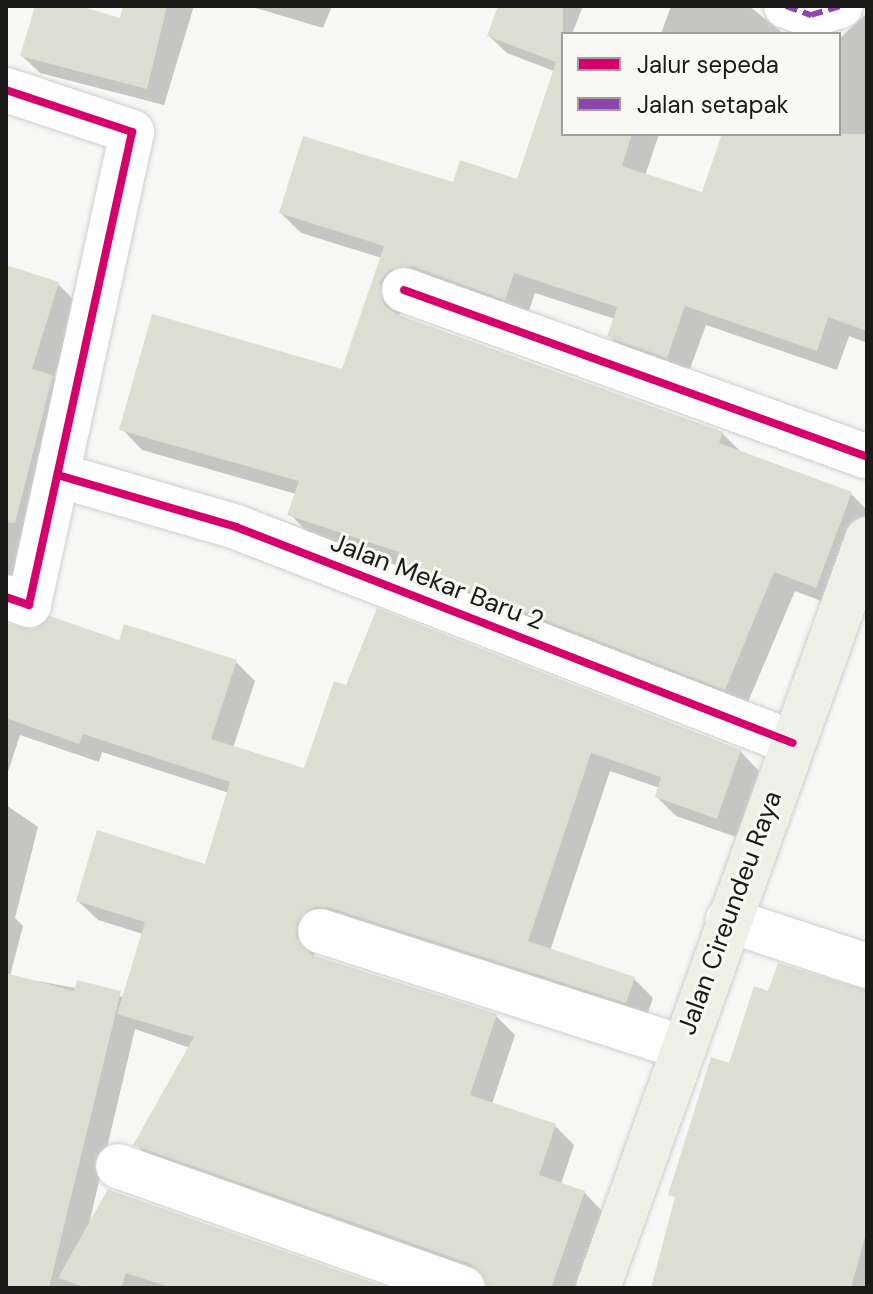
<!DOCTYPE html>
<html>
<head>
<meta charset="utf-8">
<style>
	body { margin:0 }
	#map { position:relative; width:873px; height:1294px; overflow:hidden; background:#f7f7f6; font-family:"DM Sans",sans-serif }
	div>[style] { position:absolute }
	[style*='--x'] { left:calc(var(--x)*1px); top:calc(var(--y)*1px); width:calc(var(--w)*1px); rotate:calc(var(--a)*1deg) }
	.shadow>* { inset:0; background:#0003 }
	.building>* { inset:0; background:#dcded1 }
	.roads { filter:drop-shadow(0 0 2px #cececd) drop-shadow(0 0 2px #cececd) }
	.minor>* { height:44px; margin:-22px; padding:0 22px; transform-origin:22px; border-radius:22px; background:#fefefe }
	.major>* { height:44px; margin:-22px; padding:0 22px; transform-origin:22px; border-radius:22px; background:#eeefe7 }
	.quiet>* { height:6px; margin-top:-3px; transform-origin:0; background:repeating-linear-gradient(90deg,#8e44ad 0 12px,transparent 0 18px) }
	.cycleway>* { height:8px; margin:-4px; padding:0 4px; transform-origin:4px; border-radius:4px; background:#d6006c }
	span { translate:-50% -50%; white-space:nowrap; text-align:center; line-height:1.15; -webkit-text-stroke:6px #f8f8f5; paint-order:stroke }
	.street-label { font-size:26px; color:#1a1a19 }
	.frame { position:absolute; inset:0; border:8px solid #1a1a19; pointer-events:none }
	.legend { position:absolute; left:561px; top:32px; width:280px; height:104px; box-sizing:border-box; background:#f8f8f5; border:2px solid #9f9f9d; margin:0; padding:10px 14px; list-style:none; font-size:24px; color:#1a1a19 }
	.legend li { display:flex; align-items:center; gap:16px; height:40px }
	.legend b { width:40px; border:2px solid #9f9f9d }
</style>
</head>
<body>
<div id="map">
	<div class="shadow">
		<div style="clip-path:polygon(38px 6px,73px 6px,121px 21px,125px 6px,194px 6px,164px 105px,40px 73px,22px 56px)"></div>
		<div style="clip-path:polygon(249px 6px,332px 6px,323px 28px)"></div>
		<div style="clip-path:polygon(500px 6px,583px 6px,572px 34px,563px 34px,563px 134px,659px 134px,645px 176px,703px 195px,724px 134px,839px 134px,839px 39px,867px 13px,867px 343px,849px 336px,837px 370px,706px 325px,687px 377px,630px 357px,609px 336px,615px 319px,535px 293px,526px 319px,408px 292px,399px 316px,722px 433px,742px 453px,851px 494px,867px 510px,837px 607px,795px 591px,745px 709px,310px 535px,290px 514px,296px 494px,142px 450px,122px 429px,344px 371px,382px 258px,301px 233px,281px 213px,518px 181px,554px 71px,507px 53px,489px 36px)"></div>
		<div style="clip-path:polygon(671px 6px,749px 6px,784px 34px,661px 34px)"></div>
		<div style="clip-path:polygon(6px 267px,58px 284px,77px 303px,54px 378px,72px 396px,6px 602px)"></div>
		<div style="clip-path:polygon(6px 625px,236px 662px,255px 681px,233px 748px,305px 770px,335px 684px,740px 751px,759px 771px,736px 837px,676px 816px,657px 797px,660px 788px,610px 771px,550px 951px,634px 979px,653px 998px,645px 1021px,315px 942px,314px 958px,496px 1016px,515px 1035px,492px 1104px,555px 1126px,574px 1145px,561px 1184px,584px 1192px,603px 1212px,577px 1288px,496px 1288px,155px 1164px,136px 1144px,190px 1048px,135px 1029px,89px 1224px,382px 1288px,6px 1288px,6px 805px,38px 827px,15px 918px,23px 926px,10px 976px,124px 997px,143px 934px,98px 920px,78px 901px,207px 867px,229px 793px,102px 752px,99px 762px,20px 735px,6px 778px)"></div>
		<div style="clip-path:polygon(867px 990px,867px 1288px,651px 1288px,730px 1065px,769px 993px)"></div>
	</div>
	<div class="building">
		<div style="clip-path:polygon(35px 6px,80px 6px,120px 18px,123px 6px,167px 6px,147px 89px,20px 56px)"></div>
		<div style="clip-path:polygon(498px 6px,563px 6px,563px 134px,632px 134px,622px 166px,702px 192px,722px 134px,867px 134px,867px 331px,828px 317px,817px 351px,685px 306px,667px 358px,607px 337px,617px 307px,514px 273px,505px 300px,412px 266px,389px 270px,380px 282px,384px 305px,396px 314px,723px 432px,719px 443px,852px 492px,816px 588px,774px 572px,725px 690px,395px 562px,399px 552px,287px 515px,299px 481px,119px 430px,152px 314px,342px 369px,384px 246px,279px 213px,303px 136px,453px 182px,460px 160px,517px 179px,556px 62px,487px 36px)"></div>
		<div style="clip-path:polygon(6px 265px,59px 282px,32px 369px,53px 375px,15px 523px,6px 522px)"></div>
		<div style="clip-path:polygon(377px 608px,741px 750px,717px 819px,655px 797px,661px 777px,591px 753px,528px 941px,635px 977px,626px 1003px,328px 907px,314px 907px,297px 923px,296px 937px,312px 955px,497px 1014px,470px 1095px,556px 1124px,539px 1175px,585px 1191px,551px 1288px,487px 1288px,471px 1264px,133px 1145px,194px 1037px,117px 1014px,145px 922px,76px 901px,97px 830px,205px 864px,230px 782px,83px 734px,79px 744px,6px 718px,6px 623px,34px 629px,50px 616px,119px 640px,124px 624px,237px 660px,211px 739px,304px 768px,334px 681px,346px 685px)"></div>
		<div style="clip-path:polygon(778px 963px,867px 990px,867px 1229px,851px 1288px,651px 1288px,675px 1197px,668px 1195px,711px 1057px,729px 1063px,754px 986px,768px 991px)"></div>
		<div style="clip-path:polygon(6px 973px,74px 991px,77px 980px,121px 991px,49px 1288px,6px 1288px)"></div>
		<div style="clip-path:polygon(108px 1189px,110px 1190px,388px 1288px,172px 1288px,126px 1273px,121px 1288px,88px 1288px,58px 1278px)"></div>
	</div>
	<div class="roads">
		<div class="minor">
			<div style="--x:786;--y:6;--w:27;--a:20"></div>
			<div style="--x:811;--y:15;--w:31;--a:-17"></div>
			<div style="--x:6;--y:90;--w:133;--a:18.4"></div>
			<div style="--x:132;--y:132;--w:484;--a:102.3"></div>
			<div style="--x:29;--y:605;--w:24;--a:-161"></div>
			<div style="--x:404;--y:290;--w:492;--a:19.8"></div>
			<div style="--x:61;--y:476;--w:182;--a:16.2"></div>
			<div style="--x:236;--y:527;--w:597;--a:21.2"></div>
			<div style="--x:728;--y:920;--w:146;--a:18.3"></div>
			<div style="--x:320;--y:931;--w:379;--a:17.8"></div>
			<div style="--x:118;--y:1166;--w:366;--a:19.5"></div>
		</div>
		<div class="major">
			<div style="--x:598;--y:1288;--w:796;--a:-70.24"></div>
		</div>
	</div>
	<div class="quiet">
		<div style="--x:786;--y:6;--w:27;--a:20"></div>
		<div style="--x:811;--y:15;--w:31;--a:-17"></div>
	</div>
	<div class="cycleway">
		<div style="--x:6;--y:90;--w:133;--a:18.4"></div>
		<div style="--x:132;--y:132;--w:484;--a:102.3"></div>
		<div style="--x:29;--y:605;--w:24;--a:-161"></div>
		<div style="--x:404;--y:290;--w:492;--a:19.8"></div>
		<div style="--x:61;--y:476;--w:182;--a:16.2"></div>
		<div style="--x:236;--y:527;--w:597;--a:21.2"></div>
	</div>
	<div class="street-label">
		<span style="left:437px;top:582px;rotate:21deg">Jalan Mekar Baru 2</span>
		<span style="left:730px;top:913px;rotate:-70deg">Jalan Cireundeu Raya</span>
	</div>
	<div class="frame"></div>
	<ul class="legend">
	<li><b style="height:10px;background:#d6006c"></b>Jalur sepeda</li>
	<li><b style="height:10px;background:#8e44ad"></b>Jalan setapak</li>
	</ul>
</div>
</body>
</html>
